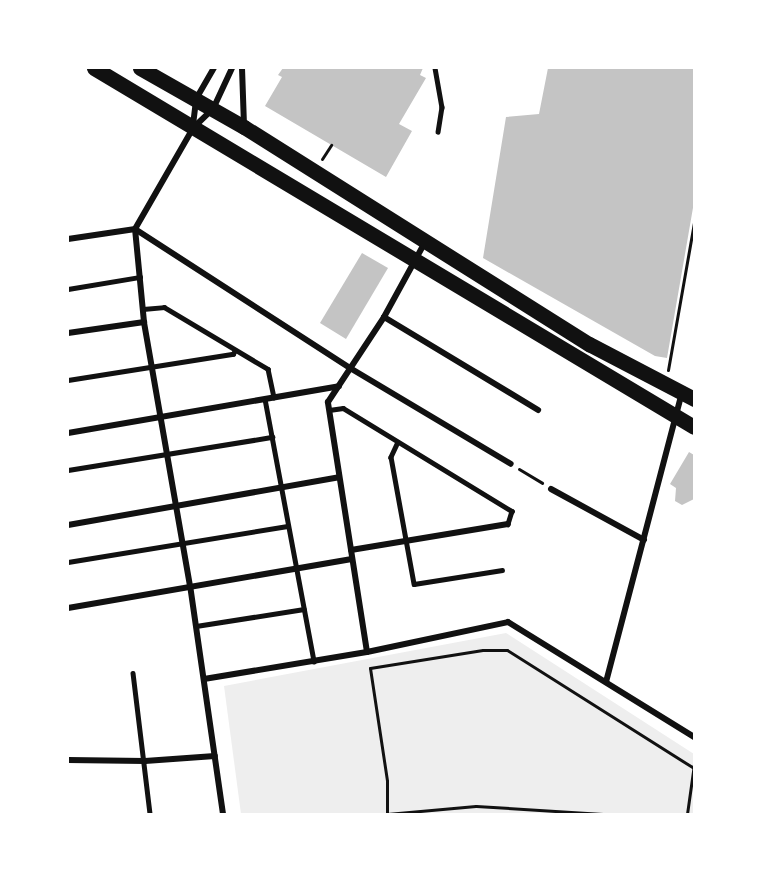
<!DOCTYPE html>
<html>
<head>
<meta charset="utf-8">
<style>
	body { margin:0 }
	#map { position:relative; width:762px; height:882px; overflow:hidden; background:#fff; font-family:"Varela Round",sans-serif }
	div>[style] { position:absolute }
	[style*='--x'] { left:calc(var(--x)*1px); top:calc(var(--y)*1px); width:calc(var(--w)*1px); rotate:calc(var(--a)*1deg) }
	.green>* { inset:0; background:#eee }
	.building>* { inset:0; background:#c4c4c4 }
	.path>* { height:3px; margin:-1.5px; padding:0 1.5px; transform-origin:1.5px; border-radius:1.5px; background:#111 }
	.service>* { height:4.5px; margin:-2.25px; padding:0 2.25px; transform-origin:2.25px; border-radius:2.25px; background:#111 }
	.minor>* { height:6px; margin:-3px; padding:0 3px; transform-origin:3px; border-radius:3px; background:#111 }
	.trunk>* { height:15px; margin:-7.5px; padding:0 7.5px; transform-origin:7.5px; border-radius:7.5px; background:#111 }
	span { translate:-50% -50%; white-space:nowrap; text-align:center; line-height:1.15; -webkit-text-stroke:5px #fff; paint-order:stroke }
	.frame { position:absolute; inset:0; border:69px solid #fff; pointer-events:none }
</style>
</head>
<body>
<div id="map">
	<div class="green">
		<div style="clip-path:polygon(506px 633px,694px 754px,694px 814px,241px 814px,224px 686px)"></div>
	</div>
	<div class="building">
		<div style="clip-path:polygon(283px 68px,423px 68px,420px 75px,426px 78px,399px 124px,412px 131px,386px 177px,265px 106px,282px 77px,278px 75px)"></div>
		<div style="clip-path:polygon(548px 68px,694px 68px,694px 202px,667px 358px,655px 356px,483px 258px,506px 117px,539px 114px)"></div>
		<div style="clip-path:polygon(362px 253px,388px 268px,346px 339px,320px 323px)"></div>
		<div style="clip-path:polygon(689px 452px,694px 455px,694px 499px,682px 505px,675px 501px,676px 488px,670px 484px)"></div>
	</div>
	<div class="path">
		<div style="--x:322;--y:159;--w:17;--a:-57"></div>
		<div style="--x:668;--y:370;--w:150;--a:-80"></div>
		<div style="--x:519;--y:469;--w:27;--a:31"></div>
		<div style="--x:370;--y:668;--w:114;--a:-9.1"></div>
		<div style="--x:483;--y:650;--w:24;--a:0"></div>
		<div style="--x:507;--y:650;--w:221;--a:32.3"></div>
		<div style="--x:370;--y:668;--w:114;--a:81.4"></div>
		<div style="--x:387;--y:781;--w:33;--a:90"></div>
		<div style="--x:387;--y:814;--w:89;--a:-5.1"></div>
		<div style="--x:476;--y:806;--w:127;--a:3.6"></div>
		<div style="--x:687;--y:814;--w:50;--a:-82"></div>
	</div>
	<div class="service">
		<div style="--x:435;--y:68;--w:40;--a:80"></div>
		<div style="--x:442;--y:107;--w:25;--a:99"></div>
		<div style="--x:68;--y:289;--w:73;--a:-9.5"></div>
		<div style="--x:143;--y:309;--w:21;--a:-5"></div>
		<div style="--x:164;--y:307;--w:121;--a:30.8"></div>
		<div style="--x:268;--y:369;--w:29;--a:78"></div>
		<div style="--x:68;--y:380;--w:167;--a:-9"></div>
		<div style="--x:233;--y:354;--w:4;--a:-63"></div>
		<div style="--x:265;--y:399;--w:267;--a:79.4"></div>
		<div style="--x:329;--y:410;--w:14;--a:-8"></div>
		<div style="--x:343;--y:408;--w:198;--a:31.4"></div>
		<div style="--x:512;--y:511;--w:14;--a:107"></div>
		<div style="--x:398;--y:442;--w:17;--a:115"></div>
		<div style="--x:391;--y:457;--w:129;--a:79.7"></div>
		<div style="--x:414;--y:584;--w:89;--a:-9"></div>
		<div style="--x:68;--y:470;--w:207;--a:-9.2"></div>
		<div style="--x:68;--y:562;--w:222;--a:-9.3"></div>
		<div style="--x:196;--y:626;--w:109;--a:-8.9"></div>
		<div style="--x:133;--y:673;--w:142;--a:83.1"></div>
	</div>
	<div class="minor">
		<div style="--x:242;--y:68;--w:56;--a:88"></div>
		<div style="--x:193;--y:125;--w:26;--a:-83"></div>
		<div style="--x:196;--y:99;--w:36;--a:-60"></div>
		<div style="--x:68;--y:239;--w:68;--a:-8.5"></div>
		<div style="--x:135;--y:229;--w:256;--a:32.9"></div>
		<div style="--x:350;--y:368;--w:187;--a:30.8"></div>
		<div style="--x:384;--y:317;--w:180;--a:31.1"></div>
		<div style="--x:68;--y:333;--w:77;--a:-8.2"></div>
		<div style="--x:68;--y:433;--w:275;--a:-9.8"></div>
		<div style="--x:551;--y:489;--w:106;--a:28.7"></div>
		<div style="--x:68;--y:525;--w:275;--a:-10"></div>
		<div style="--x:351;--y:550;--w:159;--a:-9.4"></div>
		<div style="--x:68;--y:608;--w:288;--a:-9.8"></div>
		<div style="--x:367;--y:652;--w:253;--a:-98.9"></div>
		<div style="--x:328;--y:402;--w:102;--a:-56.6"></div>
		<div style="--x:384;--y:317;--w:85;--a:-61.3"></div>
		<div style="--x:204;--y:679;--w:165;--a:-9.4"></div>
		<div style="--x:367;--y:652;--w:144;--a:-12"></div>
		<div style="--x:508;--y:622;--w:219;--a:31.7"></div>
		<div style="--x:606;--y:682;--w:299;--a:-75.3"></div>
		<div style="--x:68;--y:760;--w:77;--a:0.7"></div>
		<div style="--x:145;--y:761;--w:70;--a:-4.1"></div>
		<div style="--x:223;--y:814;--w:230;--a:-98.2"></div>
		<div style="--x:190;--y:586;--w:268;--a:-99.9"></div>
		<div style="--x:144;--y:322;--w:93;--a:-95.5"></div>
		<div style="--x:135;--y:229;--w:116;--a:-60.1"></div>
		<div style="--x:193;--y:128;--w:28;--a:-44"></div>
		<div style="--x:213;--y:109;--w:45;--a:-65.1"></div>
	</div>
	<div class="trunk">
		<div style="--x:94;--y:68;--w:699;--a:30.89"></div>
		<div style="--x:140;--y:68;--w:120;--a:29.6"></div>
		<div style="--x:244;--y:127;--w:408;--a:32.2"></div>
		<div style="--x:589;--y:344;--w:119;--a:27.6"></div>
	</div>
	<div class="frame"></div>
</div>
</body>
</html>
